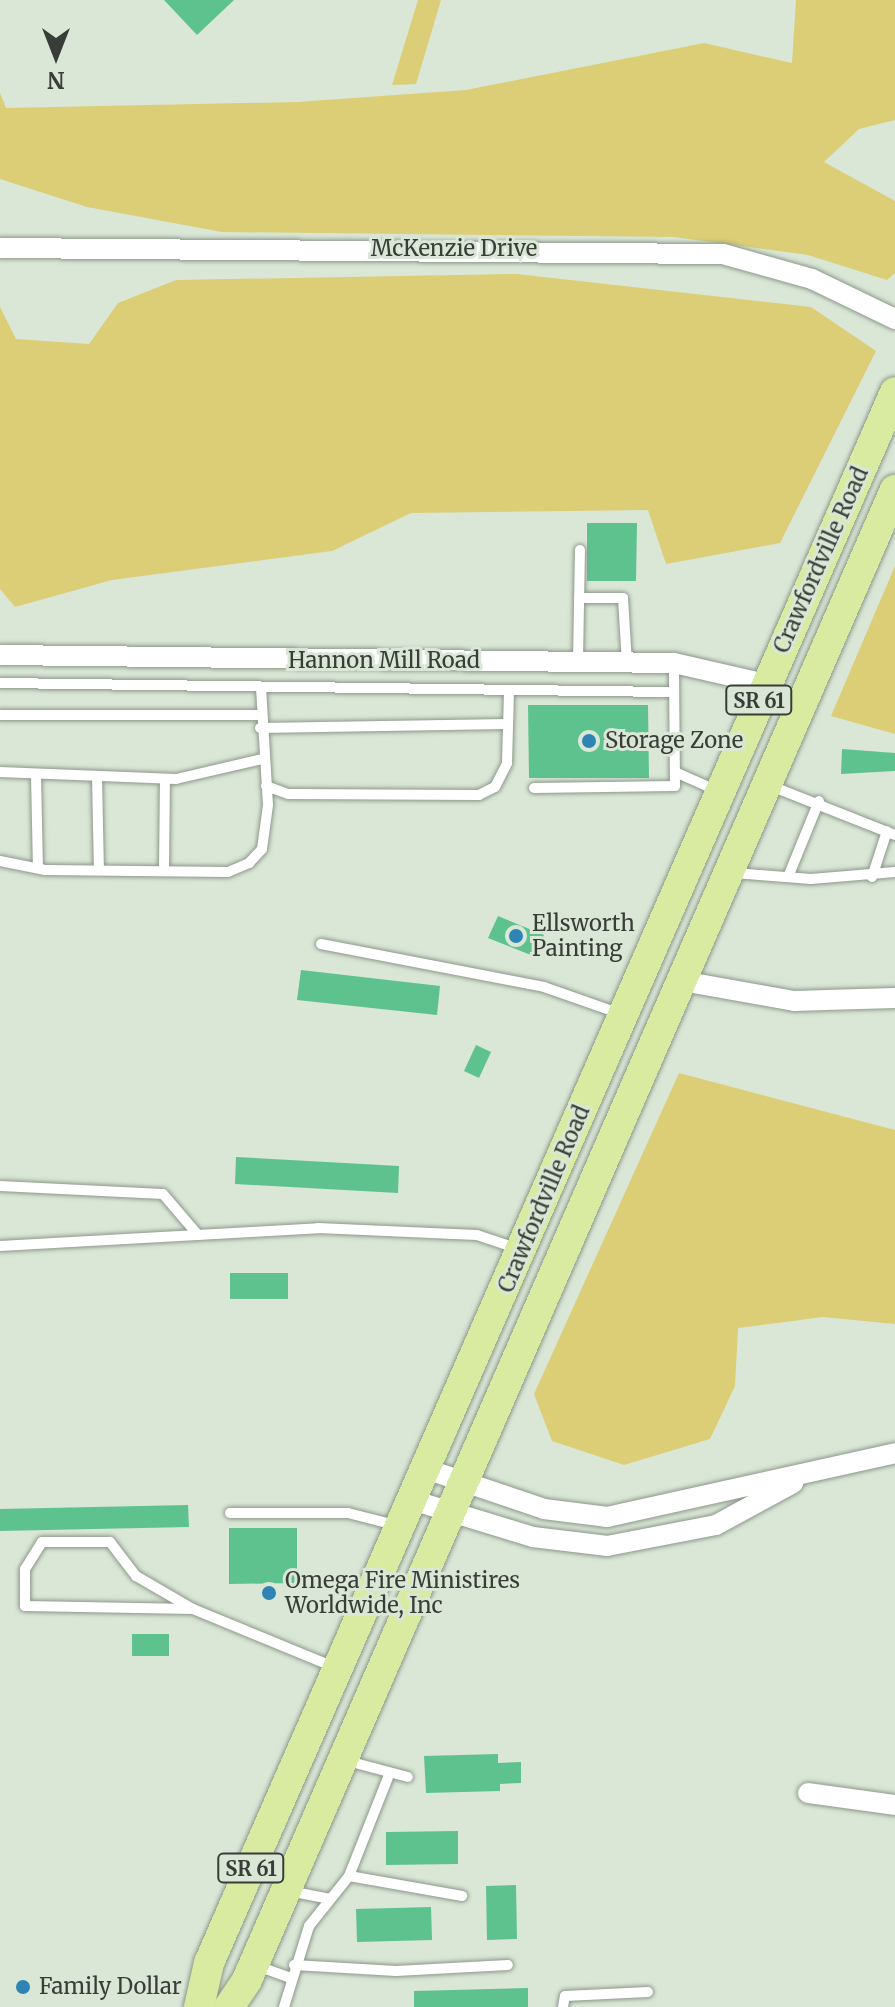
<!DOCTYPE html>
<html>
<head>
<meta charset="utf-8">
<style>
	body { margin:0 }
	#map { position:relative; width:895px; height:2007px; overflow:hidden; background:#dae7d7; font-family:Merriweather,serif }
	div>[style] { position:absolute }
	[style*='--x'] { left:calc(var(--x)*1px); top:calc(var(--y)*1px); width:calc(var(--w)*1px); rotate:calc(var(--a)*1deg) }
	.green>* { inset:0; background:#dbce76 }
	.building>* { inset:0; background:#5ec28f }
	.roads { filter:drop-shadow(0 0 2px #8c988a) drop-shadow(0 0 2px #8c988a) }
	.service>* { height:10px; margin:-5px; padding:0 5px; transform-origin:5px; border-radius:5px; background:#fff }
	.minor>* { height:20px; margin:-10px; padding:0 10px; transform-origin:10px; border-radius:10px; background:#fff }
	.primary>* { height:30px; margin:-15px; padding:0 15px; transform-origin:15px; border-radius:15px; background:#d9eba0 }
	.dots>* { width:22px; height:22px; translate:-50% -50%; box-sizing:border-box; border:4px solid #dae7d7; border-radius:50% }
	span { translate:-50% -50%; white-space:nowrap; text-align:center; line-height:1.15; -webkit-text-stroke:6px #dae7d7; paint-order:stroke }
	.shield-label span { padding:2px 6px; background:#dae7d7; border:2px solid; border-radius:6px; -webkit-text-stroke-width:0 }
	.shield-label { font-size:20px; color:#383d37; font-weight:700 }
	.street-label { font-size:22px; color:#383d37 }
	.poi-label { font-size:22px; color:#383d37 }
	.left { translate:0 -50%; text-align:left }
	.north { position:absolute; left:16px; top:16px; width:80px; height:80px; -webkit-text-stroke:6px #dae7d7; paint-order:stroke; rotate:180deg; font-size:22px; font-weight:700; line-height:32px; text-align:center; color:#383d37 }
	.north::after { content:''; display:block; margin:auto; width:28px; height:36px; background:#383d37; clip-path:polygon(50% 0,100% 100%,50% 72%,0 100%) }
</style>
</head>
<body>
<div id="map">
	<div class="green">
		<div style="clip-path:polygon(418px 0,441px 0,416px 84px,392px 85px)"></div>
		<div style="clip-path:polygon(796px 0,895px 0,895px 120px,859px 129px,824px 162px,895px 201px,895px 273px,887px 280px,808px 255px,674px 237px,222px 232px,87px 207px,0 179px,0 93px,6px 108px,297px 102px,466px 90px,704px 43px,792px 63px)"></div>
		<div style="clip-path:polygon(517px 274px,811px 307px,876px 351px,780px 543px,666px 564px,648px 510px,411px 513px,332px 551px,112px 580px,15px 607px,0 589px,0 307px,16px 339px,89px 344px,118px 303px,176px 280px)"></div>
		<div style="clip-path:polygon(895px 566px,895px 734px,831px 716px)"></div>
		<div style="clip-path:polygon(679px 1073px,895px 1130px,895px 1324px,823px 1317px,738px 1328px,735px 1386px,710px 1439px,624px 1465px,552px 1441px,534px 1394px)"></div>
	</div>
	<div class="building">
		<div style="clip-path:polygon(164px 0,234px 0,197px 35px)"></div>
		<div style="clip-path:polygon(587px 523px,637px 523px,636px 581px,587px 581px)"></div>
		<div style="clip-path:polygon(528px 705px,648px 705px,649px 778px,529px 778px)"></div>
		<div style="clip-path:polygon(842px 749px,895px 753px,895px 771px,841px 774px)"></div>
		<div style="clip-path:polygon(498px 916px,544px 935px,536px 957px,488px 938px)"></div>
		<div style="clip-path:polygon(301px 970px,440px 986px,437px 1015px,297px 1000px)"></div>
		<div style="clip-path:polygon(476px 1045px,491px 1052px,479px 1078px,464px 1071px)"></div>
		<div style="clip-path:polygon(236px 1157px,399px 1166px,398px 1193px,235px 1184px)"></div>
		<div style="clip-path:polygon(230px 1273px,288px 1273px,288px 1299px,230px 1299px)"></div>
		<div style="clip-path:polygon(188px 1505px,189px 1527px,0 1531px,0 1509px)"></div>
		<div style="clip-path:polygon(229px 1528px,297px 1528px,297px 1583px,229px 1584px)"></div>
		<div style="clip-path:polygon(132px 1634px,169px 1634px,169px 1656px,132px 1656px)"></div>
		<div style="clip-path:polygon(498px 1754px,498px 1763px,521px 1762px,521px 1783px,500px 1784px,500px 1791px,426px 1793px,424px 1756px)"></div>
		<div style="clip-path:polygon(458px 1831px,458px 1864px,386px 1865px,386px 1832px)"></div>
		<div style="clip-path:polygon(516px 1885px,517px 1939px,487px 1940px,486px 1886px)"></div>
		<div style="clip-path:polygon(431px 1907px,432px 1940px,357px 1942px,356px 1909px)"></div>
		<div style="clip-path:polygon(528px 1988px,528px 2007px,414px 2007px,414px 1991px)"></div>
	</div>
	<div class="roads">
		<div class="service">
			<div style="--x:579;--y:598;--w:44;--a:0"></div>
			<div style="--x:623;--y:598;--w:65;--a:86.5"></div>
			<div style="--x:578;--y:662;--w:112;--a:-89"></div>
			<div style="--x:0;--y:683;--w:674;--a:0.77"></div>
			<div style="--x:0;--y:715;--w:260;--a:0"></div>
			<div style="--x:260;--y:728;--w:248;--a:-0.9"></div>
			<div style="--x:0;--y:772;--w:176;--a:2.3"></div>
			<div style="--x:176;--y:779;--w:88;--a:-13.1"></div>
			<div style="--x:675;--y:772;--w:47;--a:23.8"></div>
			<div style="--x:36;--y:775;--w:93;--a:88.8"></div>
			<div style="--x:97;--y:777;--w:93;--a:88.8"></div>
			<div style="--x:266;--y:786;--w:23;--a:20"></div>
			<div style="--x:288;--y:794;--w:191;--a:0.3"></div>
			<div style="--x:479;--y:795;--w:18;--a:-27"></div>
			<div style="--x:495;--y:787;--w:27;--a:-63"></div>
			<div style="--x:507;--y:763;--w:73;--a:-88.4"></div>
			<div style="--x:771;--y:786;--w:133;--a:21.6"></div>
			<div style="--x:534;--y:788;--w:141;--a:-0.8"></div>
			<div style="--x:675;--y:786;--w:123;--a:-90.5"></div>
			<div style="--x:0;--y:861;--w:46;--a:11.3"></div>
			<div style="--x:45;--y:870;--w:183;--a:0.6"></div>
			<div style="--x:228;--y:872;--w:23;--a:-23"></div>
			<div style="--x:249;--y:863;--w:19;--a:-47"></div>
			<div style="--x:262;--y:849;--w:44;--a:-82.2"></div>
			<div style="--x:268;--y:805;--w:118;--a:-93.4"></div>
			<div style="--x:164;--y:871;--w:92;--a:-89.4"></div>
			<div style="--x:734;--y:873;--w:77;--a:4.5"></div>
			<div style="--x:811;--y:879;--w:84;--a:-4.8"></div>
			<div style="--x:788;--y:877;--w:82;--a:-67.8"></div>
			<div style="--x:872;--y:877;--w:48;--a:-71.9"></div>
			<div style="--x:321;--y:944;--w:227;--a:10.9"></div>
			<div style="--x:544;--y:987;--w:82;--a:19.3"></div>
			<div style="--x:0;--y:1186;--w:163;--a:2.8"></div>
			<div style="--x:163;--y:1194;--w:54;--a:49.5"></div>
			<div style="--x:0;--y:1246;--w:319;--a:-3.2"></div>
			<div style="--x:318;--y:1228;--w:159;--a:2.5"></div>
			<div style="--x:477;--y:1235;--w:41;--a:18.4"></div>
			<div style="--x:230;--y:1513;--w:118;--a:0"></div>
			<div style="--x:348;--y:1513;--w:53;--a:14.3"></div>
			<div style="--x:193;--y:1609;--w:66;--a:-149.9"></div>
			<div style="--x:136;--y:1576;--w:43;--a:-127.4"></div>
			<div style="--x:110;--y:1542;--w:68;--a:180"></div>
			<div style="--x:42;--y:1542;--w:32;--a:122"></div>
			<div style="--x:25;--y:1569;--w:37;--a:90"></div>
			<div style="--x:25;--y:1606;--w:168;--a:1"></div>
			<div style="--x:193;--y:1609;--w:155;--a:22.4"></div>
			<div style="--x:344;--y:1760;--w:66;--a:14.9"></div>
			<div style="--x:349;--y:1876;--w:115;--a:10"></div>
			<div style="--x:289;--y:1891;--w:42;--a:11"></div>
			<div style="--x:255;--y:1965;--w:38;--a:20"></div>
			<div style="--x:294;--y:1965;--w:102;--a:3.4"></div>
			<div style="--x:396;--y:1971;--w:112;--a:-3.1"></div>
			<div style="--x:284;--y:2007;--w:85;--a:-72.8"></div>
			<div style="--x:309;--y:1926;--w:64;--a:-51.3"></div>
			<div style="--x:349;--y:1876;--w:109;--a:-68.4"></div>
			<div style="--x:563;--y:2007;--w:11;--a:-80"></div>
			<div style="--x:565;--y:1996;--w:83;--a:-2.8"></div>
		</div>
		<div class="minor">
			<div style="--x:0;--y:248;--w:723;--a:0.48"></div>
			<div style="--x:723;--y:254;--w:92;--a:15.7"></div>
			<div style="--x:812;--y:279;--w:92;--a:25.7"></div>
			<div style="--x:0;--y:655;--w:674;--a:0.68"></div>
			<div style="--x:674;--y:663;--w:94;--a:12.9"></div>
			<div style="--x:682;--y:981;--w:114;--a:10.1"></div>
			<div style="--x:794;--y:1001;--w:101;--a:-1.7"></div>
			<div style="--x:426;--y:1469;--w:125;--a:18.7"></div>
			<div style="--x:544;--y:1509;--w:64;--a:7.2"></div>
			<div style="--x:607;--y:1517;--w:295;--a:-12.5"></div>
			<div style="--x:412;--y:1500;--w:127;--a:17"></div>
			<div style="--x:533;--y:1537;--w:75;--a:6.9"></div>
			<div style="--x:607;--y:1546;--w:111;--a:-10.9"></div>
			<div style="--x:716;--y:1525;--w:88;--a:-28.6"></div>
			<div style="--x:808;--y:1793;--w:88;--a:7.9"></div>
		</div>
		<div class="primary">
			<div style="--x:199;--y:2007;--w:45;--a:-77.2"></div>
			<div style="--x:209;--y:1963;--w:1714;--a:-66.41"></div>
			<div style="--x:229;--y:2007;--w:32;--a:-56"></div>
			<div style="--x:247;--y:1980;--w:1625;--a:-66.5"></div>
		</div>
	</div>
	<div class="dots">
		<div style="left:589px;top:741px;background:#2e85b4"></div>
		<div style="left:516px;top:936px;background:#2e85b4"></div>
		<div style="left:269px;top:1593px;background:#2e85b4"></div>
		<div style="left:23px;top:1987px;background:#2e85b4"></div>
	</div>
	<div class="shield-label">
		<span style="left:759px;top:700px">SR 61</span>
		<span style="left:251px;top:1868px">SR 61</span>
	</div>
	<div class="street-label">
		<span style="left:454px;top:249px">McKenzie Drive</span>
		<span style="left:821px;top:560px;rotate:-66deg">Crawfordville Road</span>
		<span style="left:384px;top:661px">Hannon Mill Road</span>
		<span style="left:544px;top:1199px;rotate:-67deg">Crawfordville Road</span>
	</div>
	<div class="poi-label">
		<span class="left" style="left:605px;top:741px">Storage Zone</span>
		<span class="left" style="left:532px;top:936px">Ellsworth<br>Painting</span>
		<span class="left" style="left:285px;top:1593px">Omega Fire Ministires<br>Worldwide, Inc</span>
		<span class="left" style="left:39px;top:1987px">Family Dollar</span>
	</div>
	<div class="north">N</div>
</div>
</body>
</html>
